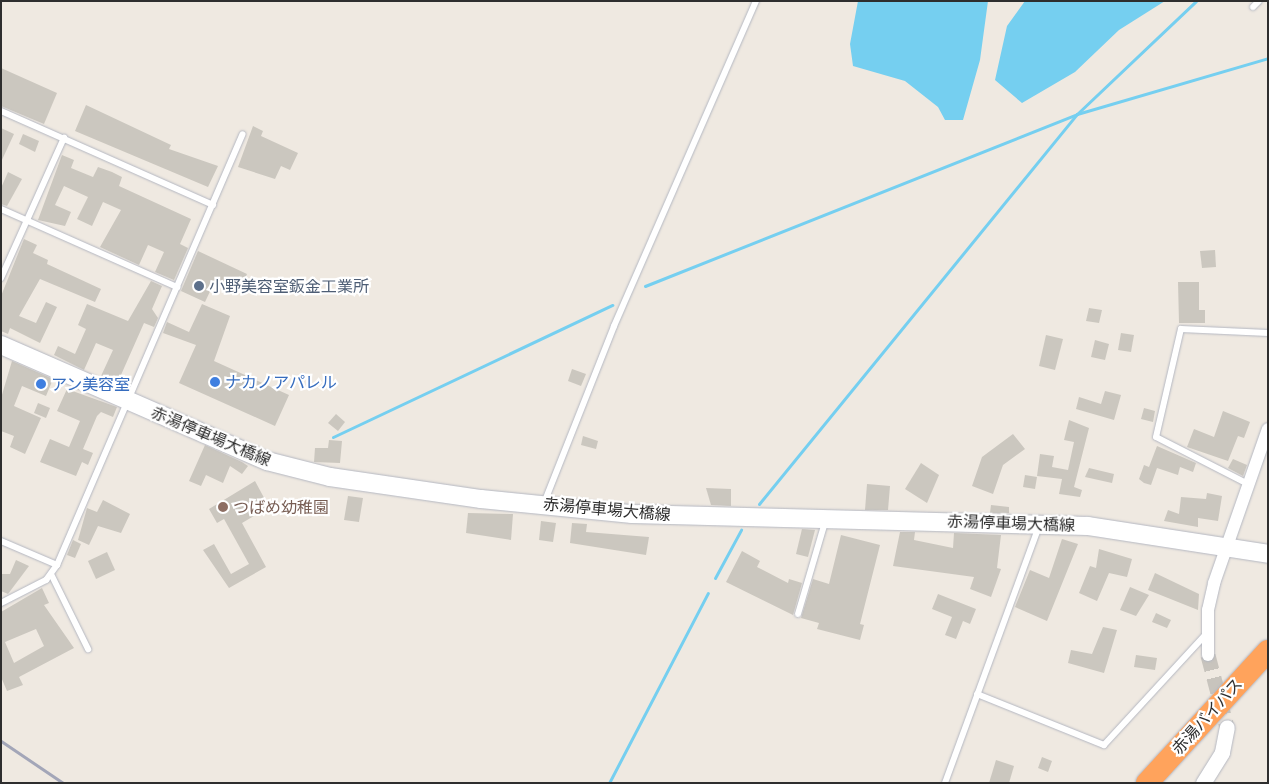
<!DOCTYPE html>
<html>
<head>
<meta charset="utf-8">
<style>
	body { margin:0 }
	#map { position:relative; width:1269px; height:784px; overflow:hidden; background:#efe9e1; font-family:"Golos Text","Noto Sans JP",sans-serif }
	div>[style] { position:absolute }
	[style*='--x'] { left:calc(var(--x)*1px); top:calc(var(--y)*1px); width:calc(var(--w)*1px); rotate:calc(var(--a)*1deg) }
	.water>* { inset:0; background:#75cff0 }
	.stream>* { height:3px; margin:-1.5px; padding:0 1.5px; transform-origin:1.5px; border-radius:1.5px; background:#75cff0 }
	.building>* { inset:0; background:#cbc7bf }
	.tertiary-tunnel>* { height:15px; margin-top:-7.5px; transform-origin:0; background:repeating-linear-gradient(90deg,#c8c4bd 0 15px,transparent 0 23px) }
	.roads { filter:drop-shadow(0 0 1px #b4b7c1) drop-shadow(0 0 1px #b4b7c1) }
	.service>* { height:6px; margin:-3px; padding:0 3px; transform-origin:3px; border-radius:3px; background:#fff }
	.minor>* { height:12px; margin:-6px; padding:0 6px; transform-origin:6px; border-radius:6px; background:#fff }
	.tertiary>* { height:15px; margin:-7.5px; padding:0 7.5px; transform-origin:7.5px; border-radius:7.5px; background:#fff }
	.secondary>* { height:18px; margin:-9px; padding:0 9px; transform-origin:9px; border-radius:9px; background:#fff }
	.motorway>* { height:22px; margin:-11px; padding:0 11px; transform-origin:11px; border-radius:11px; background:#ffa35c }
	.rail>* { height:3px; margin:-1.5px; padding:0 1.5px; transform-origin:1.5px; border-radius:1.5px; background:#a3a6b8 }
	.dots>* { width:14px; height:14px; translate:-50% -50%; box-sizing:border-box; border:2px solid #fff; border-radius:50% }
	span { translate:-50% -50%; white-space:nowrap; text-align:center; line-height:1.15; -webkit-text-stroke:4.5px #fff; paint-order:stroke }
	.service-label { font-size:16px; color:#4e5e75 }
	.left { translate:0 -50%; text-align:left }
	.shop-label { font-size:16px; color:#366cbe }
	.street-label { font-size:16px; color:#2e2e2e }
	.education-label { font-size:16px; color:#785e54 }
	.frame { position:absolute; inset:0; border:2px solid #2e2e2e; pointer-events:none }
</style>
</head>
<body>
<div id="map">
	<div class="water">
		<div style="clip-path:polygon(858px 1px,988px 1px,980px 60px,963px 120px,945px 120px,938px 107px,905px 81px,853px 66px,850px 44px)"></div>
		<div style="clip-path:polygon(1025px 1px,1165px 1px,1119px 30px,1075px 72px,1022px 103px,995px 80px,1007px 26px)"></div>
	</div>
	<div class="stream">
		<div style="--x:645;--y:286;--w:465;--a:-21.7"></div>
		<div style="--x:1077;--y:114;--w:199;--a:-16.3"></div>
		<div style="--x:333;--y:437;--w:309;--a:-25.3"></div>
		<div style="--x:759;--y:504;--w:503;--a:-50.81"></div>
		<div style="--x:1077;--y:114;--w:164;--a:-43.5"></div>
		<div style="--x:715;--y:578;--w:55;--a:-61.6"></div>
		<div style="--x:609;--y:783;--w:214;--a:-62.5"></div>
	</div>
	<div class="building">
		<div style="clip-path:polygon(1px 68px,57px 93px,44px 124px,1px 106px)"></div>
		<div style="clip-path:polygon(86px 105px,171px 145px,169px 149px,218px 166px,208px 187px,75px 131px)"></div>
		<div style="clip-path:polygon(253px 126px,263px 131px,261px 136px,298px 153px,290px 170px,281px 166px,275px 179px,238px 167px)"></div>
		<div style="clip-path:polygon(1px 128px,14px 134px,1px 162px)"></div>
		<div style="clip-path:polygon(23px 134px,39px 141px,35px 152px,19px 144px)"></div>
		<div style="clip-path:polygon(62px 155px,74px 160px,71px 168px,93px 177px,98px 167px,112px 172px,122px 177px,119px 186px,191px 219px,180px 244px,188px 248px,174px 280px,155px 272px,164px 252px,148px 245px,139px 265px,100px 247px,121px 210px,103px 202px,92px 226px,77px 219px,88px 197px,64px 186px,55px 205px,71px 212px,65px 226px,38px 220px)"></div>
		<div style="clip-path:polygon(8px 172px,22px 179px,7px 206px,1px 204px,1px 188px)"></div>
		<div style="clip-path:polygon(24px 239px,37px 245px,33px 253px,48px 260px,47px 264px,101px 289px,95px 302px,40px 279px,19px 316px,36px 323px,46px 302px,57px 307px,40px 343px,10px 328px,8px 334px,1px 331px,1px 296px)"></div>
		<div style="clip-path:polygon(1215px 250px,1216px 267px,1202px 268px,1200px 251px)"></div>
		<div style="clip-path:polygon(198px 251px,247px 274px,239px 291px,215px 281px,205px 302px,181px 291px)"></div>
		<div style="clip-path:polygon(151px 281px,162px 286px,152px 309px,158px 318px,154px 327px,144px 323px,117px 384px,101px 376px,113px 350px,96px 343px,84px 370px,54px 355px,58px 346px,75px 354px,86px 329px,78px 325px,87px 304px,128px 321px)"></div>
		<div style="clip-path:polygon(1178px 282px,1199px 282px,1199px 310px,1205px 310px,1205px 323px,1179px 323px)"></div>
		<div style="clip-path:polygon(202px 304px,230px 316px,214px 361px,289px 395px,275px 426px,179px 383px,196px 345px,163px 333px,167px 322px,189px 332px)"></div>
		<div style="clip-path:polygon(1089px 308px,1102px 310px,1099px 323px,1086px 321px)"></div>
		<div style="clip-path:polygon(1121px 333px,1134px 335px,1131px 352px,1118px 350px)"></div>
		<div style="clip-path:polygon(1046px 335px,1063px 339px,1055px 370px,1039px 366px)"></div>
		<div style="clip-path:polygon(1095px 340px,1109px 344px,1105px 360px,1091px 357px)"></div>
		<div style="clip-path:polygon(12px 361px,53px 379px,46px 396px,22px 386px,14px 406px,41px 418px,25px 454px,10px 447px,14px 436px,1px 431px,1px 398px)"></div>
		<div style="clip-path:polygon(572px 369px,586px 374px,581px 386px,568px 381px)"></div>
		<div style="clip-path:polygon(67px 389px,117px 407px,113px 417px,101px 412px,97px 416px,83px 449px,93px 453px,88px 465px,82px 462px,76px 476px,40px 462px,50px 439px,69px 447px,80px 421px,57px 411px)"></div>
		<div style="clip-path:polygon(1105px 391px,1121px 395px,1114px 420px,1076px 409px,1079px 397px,1101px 404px)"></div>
		<div style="clip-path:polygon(38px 403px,50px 408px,46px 418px,34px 413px)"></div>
		<div style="clip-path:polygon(1144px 408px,1155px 411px,1153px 422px,1141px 419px)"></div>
		<div style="clip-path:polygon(1223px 411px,1250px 422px,1244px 438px,1238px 436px,1228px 461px,1187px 447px,1194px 429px,1214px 437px)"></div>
		<div style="clip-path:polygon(336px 414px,345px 422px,338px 431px,328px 423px)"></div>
		<div style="clip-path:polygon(1069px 420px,1089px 428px,1074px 487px,1082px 490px,1080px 497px,1059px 494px,1062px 479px,1037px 476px,1040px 454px,1054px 456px,1052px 467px,1068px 470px,1074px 442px,1064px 440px)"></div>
		<div style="clip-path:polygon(1013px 434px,1025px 449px,1003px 465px,993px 494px,972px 486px,982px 457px)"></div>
		<div style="clip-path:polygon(583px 436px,598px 441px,596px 449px,581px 445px)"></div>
		<div style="clip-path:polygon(329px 440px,342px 441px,340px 463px,314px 462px,315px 448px,328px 448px)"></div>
		<div style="clip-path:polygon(205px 445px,242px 462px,248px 466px,242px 474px,230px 466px,223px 483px,206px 475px,201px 486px,189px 481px)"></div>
		<div style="clip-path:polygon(1157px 446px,1196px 463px,1193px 472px,1180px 467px,1178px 475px,1157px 468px,1151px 485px,1144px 483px,1139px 479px,1144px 465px,1149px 467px)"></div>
		<div style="clip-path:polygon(1233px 459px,1247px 465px,1243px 476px,1228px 468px)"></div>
		<div style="clip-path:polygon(921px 463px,939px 475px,927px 503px,905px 489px)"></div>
		<div style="clip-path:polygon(1089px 468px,1114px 474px,1112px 483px,1085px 477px)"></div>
		<div style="clip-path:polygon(1025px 475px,1037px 477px,1035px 489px,1023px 487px)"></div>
		<div style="clip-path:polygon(255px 481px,269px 507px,242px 523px,266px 567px,229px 588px,203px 550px,214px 544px,231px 574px,249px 564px,224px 519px,217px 523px,209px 509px)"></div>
		<div style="clip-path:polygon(867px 484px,890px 486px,888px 510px,865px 510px)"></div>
		<div style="clip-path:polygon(706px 488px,731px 489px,731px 506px,711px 505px)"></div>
		<div style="clip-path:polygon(1207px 493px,1222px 496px,1218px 521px,1198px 518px,1198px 527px,1164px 521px,1168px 510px,1179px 514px,1181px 497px,1206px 499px)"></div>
		<div style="clip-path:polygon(348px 496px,363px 498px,359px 522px,344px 520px)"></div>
		<div style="clip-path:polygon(103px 500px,130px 514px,121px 533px,98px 526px,89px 545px,78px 540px,87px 508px,97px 512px)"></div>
		<div style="clip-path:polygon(991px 505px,1009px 507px,1009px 513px,990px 513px)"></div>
		<div style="clip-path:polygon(468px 513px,513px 514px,511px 540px,466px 533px)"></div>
		<div style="clip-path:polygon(541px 521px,556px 523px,553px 542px,539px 540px)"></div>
		<div style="clip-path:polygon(572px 523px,587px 524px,586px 532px,649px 537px,646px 555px,570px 543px)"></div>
		<div style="clip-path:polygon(802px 529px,815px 530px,808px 557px,796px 554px)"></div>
		<div style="clip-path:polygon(900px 532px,915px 532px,914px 540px,953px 548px,954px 533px,1001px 535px,997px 568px,1001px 569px,991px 597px,970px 589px,974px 577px,893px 566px)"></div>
		<div style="clip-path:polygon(841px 535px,880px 545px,860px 624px,864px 625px,860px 640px,817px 629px,819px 623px,801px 618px,813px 579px,829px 584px)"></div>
		<div style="clip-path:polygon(1062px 539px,1078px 544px,1047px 621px,1015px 607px,1030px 570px,1049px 578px)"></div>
		<div style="clip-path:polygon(73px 540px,81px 544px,75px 558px,67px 555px)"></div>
		<div style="clip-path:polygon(1099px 549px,1132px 559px,1127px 577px,1109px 573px,1097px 601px,1079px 593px,1090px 566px,1096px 568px)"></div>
		<div style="clip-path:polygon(742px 551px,760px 561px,757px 567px,788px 583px,789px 579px,802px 583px,793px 615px,726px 582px)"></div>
		<div style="clip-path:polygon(107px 552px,115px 570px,96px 579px,88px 561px)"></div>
		<div style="clip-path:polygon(16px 560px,29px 566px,8px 594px,1px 591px,1px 574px,10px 574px)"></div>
		<div style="clip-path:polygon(1155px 573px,1199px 594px,1198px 610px,1148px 590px)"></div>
		<div style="clip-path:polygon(1130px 587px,1149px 595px,1136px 616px,1120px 610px)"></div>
		<div style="clip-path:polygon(evenodd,42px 588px,49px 603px,44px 605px,74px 648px,19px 677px,23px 685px,7px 691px,1px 677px,1px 612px,42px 588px,36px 629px,44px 646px,14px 663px,5px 642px,36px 629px)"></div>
		<div style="clip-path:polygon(938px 594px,976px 609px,970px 624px,963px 621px,956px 639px,945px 635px,952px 617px,932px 609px)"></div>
		<div style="clip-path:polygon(1156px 613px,1171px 620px,1167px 628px,1152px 622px)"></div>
		<div style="clip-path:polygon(1103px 627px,1117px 630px,1104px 673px,1068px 663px,1071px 650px,1092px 654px)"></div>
		<div style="clip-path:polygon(1136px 655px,1157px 658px,1155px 670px,1134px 667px)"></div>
		<div style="clip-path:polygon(1042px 757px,1052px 761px,1048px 772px,1038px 768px)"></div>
		<div style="clip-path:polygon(996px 760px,1014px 766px,1009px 783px,989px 783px)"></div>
	</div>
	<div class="tertiary-tunnel">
		<div style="--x:1208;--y:655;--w:74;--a:75.2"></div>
	</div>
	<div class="roads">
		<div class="service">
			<div style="--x:1253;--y:7;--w:8;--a:-45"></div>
			<div style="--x:1;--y:111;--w:232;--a:23.9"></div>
			<div style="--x:1;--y:209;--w:193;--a:23.9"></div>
			<div style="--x:1;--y:278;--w:154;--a:-65.8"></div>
			<div style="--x:1248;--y:484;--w:103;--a:-152.9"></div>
			<div style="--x:1156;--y:437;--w:111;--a:-77"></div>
			<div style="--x:1181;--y:329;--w:87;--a:2.6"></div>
			<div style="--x:544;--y:503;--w:190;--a:-68.4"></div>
			<div style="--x:614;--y:326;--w:355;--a:-66.4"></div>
			<div style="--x:1;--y:541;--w:61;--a:23.2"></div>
			<div style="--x:51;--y:574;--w:84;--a:63.7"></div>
			<div style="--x:1;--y:603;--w:51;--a:-27.1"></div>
			<div style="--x:46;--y:580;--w:19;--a:-54"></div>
			<div style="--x:57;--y:565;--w:469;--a:-66.7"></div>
			<div style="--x:798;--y:614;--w:99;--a:-73.6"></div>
			<div style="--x:977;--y:694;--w:137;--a:21.9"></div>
			<div style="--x:1104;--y:745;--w:151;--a:-47.4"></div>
			<div style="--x:945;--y:783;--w:274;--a:-69.9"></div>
		</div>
		<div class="minor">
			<div style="--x:1208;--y:655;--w:45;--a:-90"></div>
			<div style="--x:1208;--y:610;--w:28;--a:-77"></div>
			<div style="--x:1214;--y:583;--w:163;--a:-70.7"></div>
		</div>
		<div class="tertiary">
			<div style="--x:1203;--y:783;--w:36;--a:-58"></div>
			<div style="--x:1222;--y:752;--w:25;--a:-79"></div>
		</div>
		<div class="secondary">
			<div style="--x:1;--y:345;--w:290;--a:23.6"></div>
			<div style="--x:267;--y:461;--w:65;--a:14.3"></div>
			<div style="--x:330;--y:477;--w:153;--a:8.3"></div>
			<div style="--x:481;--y:499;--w:152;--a:5.7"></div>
			<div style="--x:632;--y:514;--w:456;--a:1.5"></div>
			<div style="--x:1088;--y:526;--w:182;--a:8.8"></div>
		</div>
		<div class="motorway">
			<div style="--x:1147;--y:783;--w:179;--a:-47.5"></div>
		</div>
	</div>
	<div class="rail">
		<div style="--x:1;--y:741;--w:75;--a:34.1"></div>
	</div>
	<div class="dots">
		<div style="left:199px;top:286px;background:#5c6f8a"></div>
		<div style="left:215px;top:382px;background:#3f7fe0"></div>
		<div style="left:41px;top:384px;background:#3f7fe0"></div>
		<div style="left:223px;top:507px;background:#8d6e63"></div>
	</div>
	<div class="service-label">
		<span class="left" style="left:209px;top:286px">小野美容室鈑金工業所</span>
	</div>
	<div class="shop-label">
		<span class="left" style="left:225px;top:382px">ナカノアパレル</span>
		<span class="left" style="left:51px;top:384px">アン美容室</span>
	</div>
	<div class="street-label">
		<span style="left:211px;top:436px;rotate:23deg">赤湯停車場大橋線</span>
		<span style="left:607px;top:509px;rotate:5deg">赤湯停車場大橋線</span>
		<span style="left:1011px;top:523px;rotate:2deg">赤湯停車場大橋線</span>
		<span style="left:1207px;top:716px;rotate:-48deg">赤湯バイパス</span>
	</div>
	<div class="education-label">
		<span class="left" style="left:233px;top:507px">つばめ幼稚園</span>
	</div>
	<div class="frame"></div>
</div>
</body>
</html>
